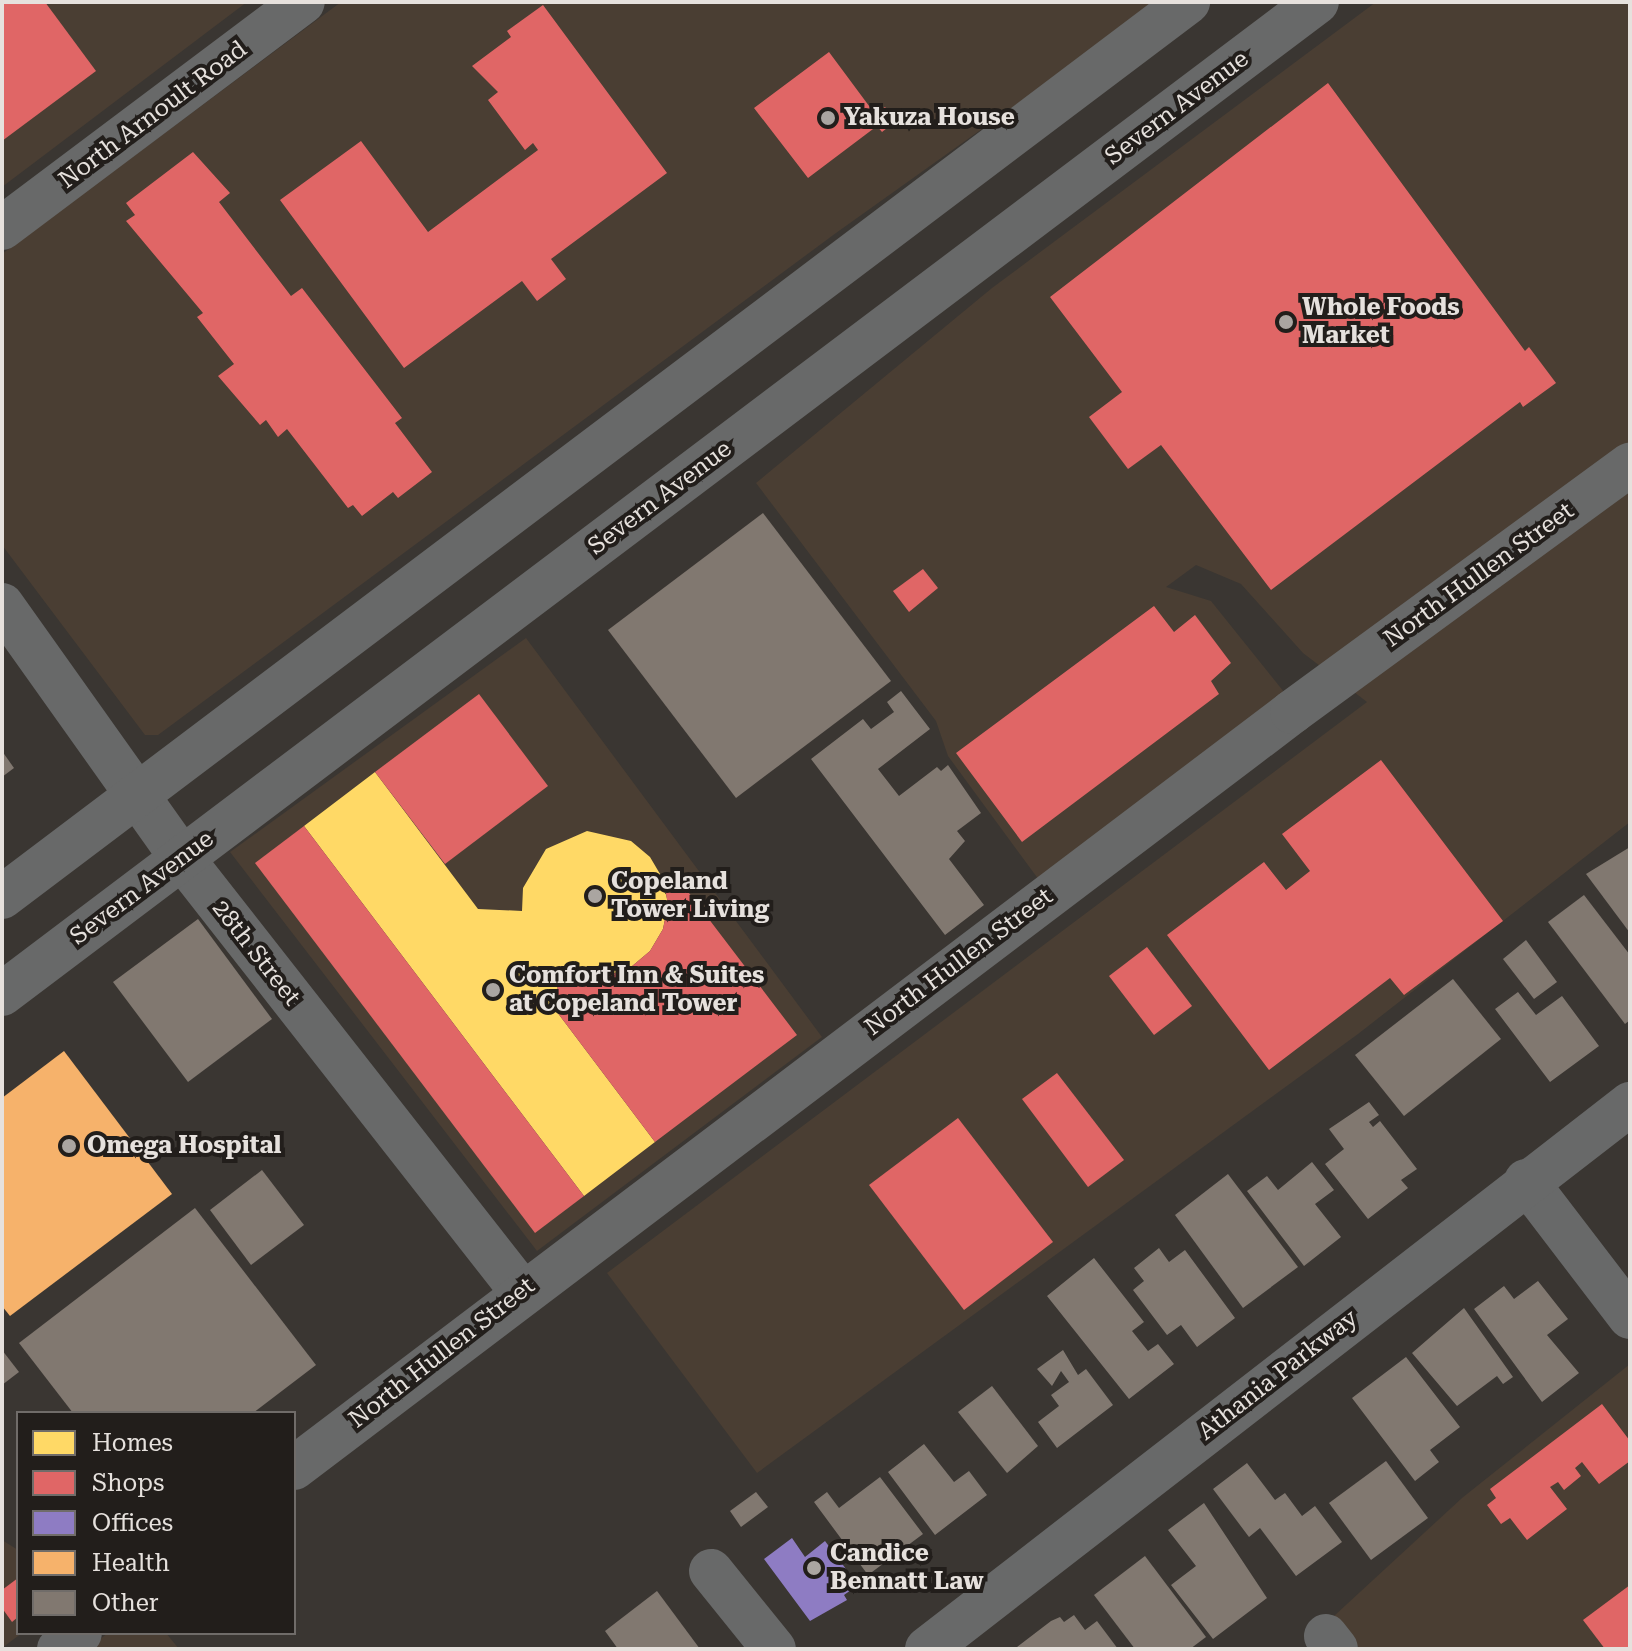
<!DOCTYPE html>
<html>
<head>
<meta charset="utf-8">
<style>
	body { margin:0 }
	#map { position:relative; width:1632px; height:1651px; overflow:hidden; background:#3a3632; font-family:"Roboto Serif",serif }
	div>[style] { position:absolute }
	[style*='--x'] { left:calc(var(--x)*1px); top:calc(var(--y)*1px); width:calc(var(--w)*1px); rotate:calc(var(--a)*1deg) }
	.built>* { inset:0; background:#4a3e33 }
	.homes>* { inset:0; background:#ffd966 }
	.shops>* { inset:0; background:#e06666 }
	.offices>* { inset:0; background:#8e7cc3 }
	.health>* { inset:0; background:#f6b26b }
	.building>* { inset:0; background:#817870 }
	.minor>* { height:44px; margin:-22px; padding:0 22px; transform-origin:22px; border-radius:22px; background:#686969 }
	.dots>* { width:22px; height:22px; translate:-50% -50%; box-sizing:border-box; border:4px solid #221e1b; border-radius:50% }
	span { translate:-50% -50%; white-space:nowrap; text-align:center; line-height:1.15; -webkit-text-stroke:8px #221e1b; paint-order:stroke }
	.street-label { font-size:24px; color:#e6e1dd }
	.poi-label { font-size:24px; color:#e6e1dd; font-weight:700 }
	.left { translate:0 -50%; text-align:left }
	.frame { position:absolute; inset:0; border:4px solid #e6e1dd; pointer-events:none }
	.legend { position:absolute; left:16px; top:1411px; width:280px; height:224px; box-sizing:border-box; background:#221e1b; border:2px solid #706c69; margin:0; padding:10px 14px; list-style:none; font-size:24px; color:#e6e1dd }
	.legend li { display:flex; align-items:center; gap:16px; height:40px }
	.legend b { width:40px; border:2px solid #706c69 }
</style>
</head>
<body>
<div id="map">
	<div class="built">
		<div style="clip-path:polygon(2px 2px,247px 2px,2px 187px)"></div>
		<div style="clip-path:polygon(341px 2px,1160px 2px,836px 233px,158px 735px,145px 735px,2px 545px,2px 254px)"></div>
		<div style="clip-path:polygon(1376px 2px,1630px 2px,1630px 822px,1358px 1034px,757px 1473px,607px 1273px,1367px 702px,1303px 653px,1241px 584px,1196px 565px,1166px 587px,1211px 601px,1288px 697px,1039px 880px,948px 756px,936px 721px,756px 483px,992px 288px)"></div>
		<div style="clip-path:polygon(526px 638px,822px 1037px,537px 1251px,230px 852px)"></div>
		<div style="clip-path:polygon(1630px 1364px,1630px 1649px,1360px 1649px,1334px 1616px,1462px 1498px)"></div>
		<div style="clip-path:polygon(2px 1540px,18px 1550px,18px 1633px,22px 1633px,2px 1648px)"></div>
		<div style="clip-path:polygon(108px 1633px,166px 1633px,179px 1649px,87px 1649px)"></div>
	</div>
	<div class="homes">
		<div style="clip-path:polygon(375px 772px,478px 909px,522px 911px,523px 888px,546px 849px,587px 831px,631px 841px,650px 857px,663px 879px,668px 904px,663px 929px,650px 951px,631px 967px,607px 976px,582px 976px,558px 967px,557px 1012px,655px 1142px,584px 1196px,304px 826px)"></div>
	</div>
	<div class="shops">
		<div style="clip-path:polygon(2px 2px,45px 2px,96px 71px,2px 141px)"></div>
		<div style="clip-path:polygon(543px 5px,667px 173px,551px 259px,566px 279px,537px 301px,522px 281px,404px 368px,280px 200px,361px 141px,428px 232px,538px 150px,533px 143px,525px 150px,488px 100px,498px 92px,472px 66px,511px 37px,507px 31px)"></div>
		<div style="clip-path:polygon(829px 52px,875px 114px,885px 107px,896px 121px,882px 132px,877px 126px,808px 178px,754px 108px)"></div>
		<div style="clip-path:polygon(1328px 83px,1525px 351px,1529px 347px,1556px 383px,1523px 407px,1520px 402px,1271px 590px,1161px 445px,1128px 469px,1089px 417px,1122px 392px,1050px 297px)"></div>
		<div style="clip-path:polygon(193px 152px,230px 193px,219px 202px,291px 296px,302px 288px,402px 418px,395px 423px,432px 472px,398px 498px,393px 492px,362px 516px,353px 505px,348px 508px,287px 429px,278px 437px,266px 420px,260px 425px,218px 376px,234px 364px,197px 317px,203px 313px,126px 221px,135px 215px,126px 203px)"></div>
		<div style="clip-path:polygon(923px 569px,938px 588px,909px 612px,893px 591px)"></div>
		<div style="clip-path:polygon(1154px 606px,1174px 632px,1195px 615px,1231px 663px,1211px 681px,1219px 694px,1022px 842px,956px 753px)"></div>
		<div style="clip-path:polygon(479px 694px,548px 786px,445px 864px,375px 772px)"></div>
		<div style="clip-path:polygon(1381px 760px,1503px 921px,1404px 995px,1390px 978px,1269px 1070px,1167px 935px,1264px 862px,1286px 890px,1310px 871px,1282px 834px)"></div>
		<div style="clip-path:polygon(304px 826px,584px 1196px,535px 1233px,255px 863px)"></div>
		<div style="clip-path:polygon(673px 872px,797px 1035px,655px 1142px,557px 1012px,558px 967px,582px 976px,607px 976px,631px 967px,650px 951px,663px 929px,668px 904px,663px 879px)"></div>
		<div style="clip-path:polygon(1147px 947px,1192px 1006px,1154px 1035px,1109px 976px)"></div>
		<div style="clip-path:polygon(1057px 1073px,1124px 1160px,1088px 1187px,1022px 1099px)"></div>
		<div style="clip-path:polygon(958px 1118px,1053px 1242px,964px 1310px,869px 1185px)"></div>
		<div style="clip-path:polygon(1602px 1404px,1630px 1441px,1630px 1461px,1599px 1484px,1582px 1462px,1575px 1468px,1581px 1476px,1564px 1490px,1558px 1482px,1550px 1487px,1567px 1509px,1527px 1540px,1510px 1518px,1501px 1524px,1487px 1505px,1496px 1498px,1490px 1489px)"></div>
		<div style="clip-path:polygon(18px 1578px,18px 1617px,12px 1622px,2px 1608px,2px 1590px)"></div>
		<div style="clip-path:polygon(1630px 1585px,1630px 1649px,1605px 1649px,1583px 1620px)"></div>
	</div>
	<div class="offices">
		<div style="clip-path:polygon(792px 1538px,805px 1557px,825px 1541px,858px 1585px,844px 1595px,847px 1600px,810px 1621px,764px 1559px)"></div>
	</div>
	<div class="health">
		<div style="clip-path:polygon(64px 1051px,172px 1194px,10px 1316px,2px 1306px,2px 1098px)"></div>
	</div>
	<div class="building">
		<div style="clip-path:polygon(763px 513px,891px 681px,736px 798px,608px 630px)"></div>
		<div style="clip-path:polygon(901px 691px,930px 729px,878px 769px,899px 796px,937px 767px,941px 771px,948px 765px,981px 813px,957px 831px,965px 841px,949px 859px,984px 905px,945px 935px,811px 759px,863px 719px,871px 729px,894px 712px,887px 702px)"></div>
		<div style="clip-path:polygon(2px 751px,14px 768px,2px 777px)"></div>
		<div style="clip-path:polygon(1630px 847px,1630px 933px,1586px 874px)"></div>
		<div style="clip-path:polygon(1584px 895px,1630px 955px,1630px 1020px,1625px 1024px,1548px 922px)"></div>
		<div style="clip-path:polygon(198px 919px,272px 1019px,188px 1082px,113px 982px)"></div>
		<div style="clip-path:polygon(1526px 940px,1557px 982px,1534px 999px,1503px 959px)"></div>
		<div style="clip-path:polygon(1453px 979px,1501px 1039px,1404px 1116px,1355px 1055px)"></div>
		<div style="clip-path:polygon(1518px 992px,1536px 1015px,1562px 996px,1599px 1046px,1550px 1082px,1495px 1009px)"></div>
		<div style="clip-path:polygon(1369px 1102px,1379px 1115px,1369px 1122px,1373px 1127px,1380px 1121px,1417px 1169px,1401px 1180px,1408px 1188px,1368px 1219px,1325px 1164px,1344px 1149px,1329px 1129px)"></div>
		<div style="clip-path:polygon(1312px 1162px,1334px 1190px,1315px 1204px,1341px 1237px,1304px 1266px,1247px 1191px,1267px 1176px,1278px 1190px)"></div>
		<div style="clip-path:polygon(262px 1170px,304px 1225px,251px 1265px,210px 1210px)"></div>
		<div style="clip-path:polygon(1228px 1174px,1298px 1267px,1243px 1308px,1175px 1215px)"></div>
		<div style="clip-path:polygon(195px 1208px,316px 1365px,253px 1413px,73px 1413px,19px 1343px)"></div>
		<div style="clip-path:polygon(1159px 1248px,1169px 1262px,1185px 1250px,1235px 1318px,1197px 1347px,1181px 1325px,1167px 1335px,1133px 1290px,1144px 1281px,1134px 1268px)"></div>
		<div style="clip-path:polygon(1094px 1258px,1144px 1322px,1132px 1331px,1148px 1351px,1158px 1344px,1174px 1364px,1129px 1399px,1047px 1296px)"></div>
		<div style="clip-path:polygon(1538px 1281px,1568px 1319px,1547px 1335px,1579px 1373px,1542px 1402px,1474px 1309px,1504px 1286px,1514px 1299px)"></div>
		<div style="clip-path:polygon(1464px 1308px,1513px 1377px,1503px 1384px,1497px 1376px,1457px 1406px,1412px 1353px)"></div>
		<div style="clip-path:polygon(2px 1350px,19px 1372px,2px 1385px)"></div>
		<div style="clip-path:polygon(1063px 1350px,1078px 1375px,1086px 1369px,1113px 1405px,1057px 1448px,1038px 1422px,1059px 1406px,1051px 1395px,1069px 1382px,1061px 1371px,1052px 1386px,1037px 1369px)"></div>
		<div style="clip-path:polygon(1406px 1357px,1460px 1427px,1430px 1450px,1439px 1462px,1415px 1481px,1352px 1398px)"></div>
		<div style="clip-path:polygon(992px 1386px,1038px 1446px,1007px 1473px,958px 1412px)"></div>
		<div style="clip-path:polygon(924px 1444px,954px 1482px,969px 1471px,987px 1495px,935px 1535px,888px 1472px)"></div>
		<div style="clip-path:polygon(1386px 1461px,1428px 1518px,1371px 1560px,1329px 1503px)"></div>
		<div style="clip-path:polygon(1247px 1463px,1275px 1500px,1285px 1493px,1302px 1516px,1315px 1506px,1342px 1542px,1296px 1576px,1260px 1528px,1249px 1537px,1213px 1489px)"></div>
		<div style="clip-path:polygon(880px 1477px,923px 1534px,868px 1575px,814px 1502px,827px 1492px,839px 1508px)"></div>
		<div style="clip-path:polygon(756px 1492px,768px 1507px,741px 1527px,730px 1511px)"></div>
		<div style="clip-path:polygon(1204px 1503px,1267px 1598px,1213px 1639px,1171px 1585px,1196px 1566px,1168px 1530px)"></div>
		<div style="clip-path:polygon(1145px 1556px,1206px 1637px,1190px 1649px,1135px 1649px,1094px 1595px)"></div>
		<div style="clip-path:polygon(657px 1591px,700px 1649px,618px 1649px,605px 1631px)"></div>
		<div style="clip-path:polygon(1074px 1615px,1085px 1630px,1097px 1621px,1118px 1649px,1017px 1647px,1051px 1621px,1060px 1617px,1064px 1622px)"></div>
	</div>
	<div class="minor">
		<div style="--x:2;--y:228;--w:376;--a:-36.9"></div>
		<div style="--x:2;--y:605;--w:310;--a:54.6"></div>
		<div style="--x:182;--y:858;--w:551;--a:51.92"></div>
		<div style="--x:2;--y:897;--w:1486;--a:-37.04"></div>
		<div style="--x:2;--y:994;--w:1647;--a:-37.03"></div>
		<div style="--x:1526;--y:1181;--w:171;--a:52.6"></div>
		<div style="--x:294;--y:1468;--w:1252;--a:-37.14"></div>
		<div style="--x:1292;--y:712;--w:419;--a:-36.2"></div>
		<div style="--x:711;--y:1571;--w:100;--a:51.1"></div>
		<div style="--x:1326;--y:1636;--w:16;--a:52"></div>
		<div style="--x:59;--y:1649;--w:26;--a:-37"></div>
		<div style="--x:927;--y:1649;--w:890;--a:-37.78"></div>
	</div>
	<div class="dots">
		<div style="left:828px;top:118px;background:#aaa5a1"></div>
		<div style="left:1286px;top:322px;background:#aaa5a1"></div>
		<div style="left:595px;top:896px;background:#aaa5a1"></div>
		<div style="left:493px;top:990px;background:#aaa5a1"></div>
		<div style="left:69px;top:1146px;background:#aaa5a1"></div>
		<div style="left:814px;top:1568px;background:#aaa5a1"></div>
	</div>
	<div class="street-label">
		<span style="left:1177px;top:108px;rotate:-37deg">Severn Avenue</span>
		<span style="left:153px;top:115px;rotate:-37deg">North Arnoult Road</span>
		<span style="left:660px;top:498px;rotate:-37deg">Severn Avenue</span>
		<span style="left:1479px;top:575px;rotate:-36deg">North Hullen Street</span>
		<span style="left:142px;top:888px;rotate:-37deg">Severn Avenue</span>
		<span style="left:256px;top:953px;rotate:52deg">28th Street</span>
		<span style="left:959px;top:962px;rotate:-37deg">North Hullen Street</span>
		<span style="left:442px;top:1353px;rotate:-38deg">North Hullen Street</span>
		<span style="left:1278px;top:1375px;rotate:-38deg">Athania Parkway</span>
	</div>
	<div class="poi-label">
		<span class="left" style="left:844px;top:118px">Yakuza House</span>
		<span class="left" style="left:1302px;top:322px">Whole Foods<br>Market</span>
		<span class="left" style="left:611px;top:896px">Copeland<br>Tower Living</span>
		<span class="left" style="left:509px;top:990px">Comfort Inn &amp; Suites<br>at Copeland Tower</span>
		<span class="left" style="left:87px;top:1146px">Omega Hospital</span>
		<span class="left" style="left:830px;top:1568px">Candice<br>Bennatt Law</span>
	</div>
	<div class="frame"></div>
	<ul class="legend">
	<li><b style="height:22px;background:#ffd966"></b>Homes</li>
	<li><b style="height:22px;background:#e06666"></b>Shops</li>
	<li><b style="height:22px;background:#8e7cc3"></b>Offices</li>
	<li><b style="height:22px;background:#f6b26b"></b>Health</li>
	<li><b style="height:22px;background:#817870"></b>Other</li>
	</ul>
</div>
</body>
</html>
